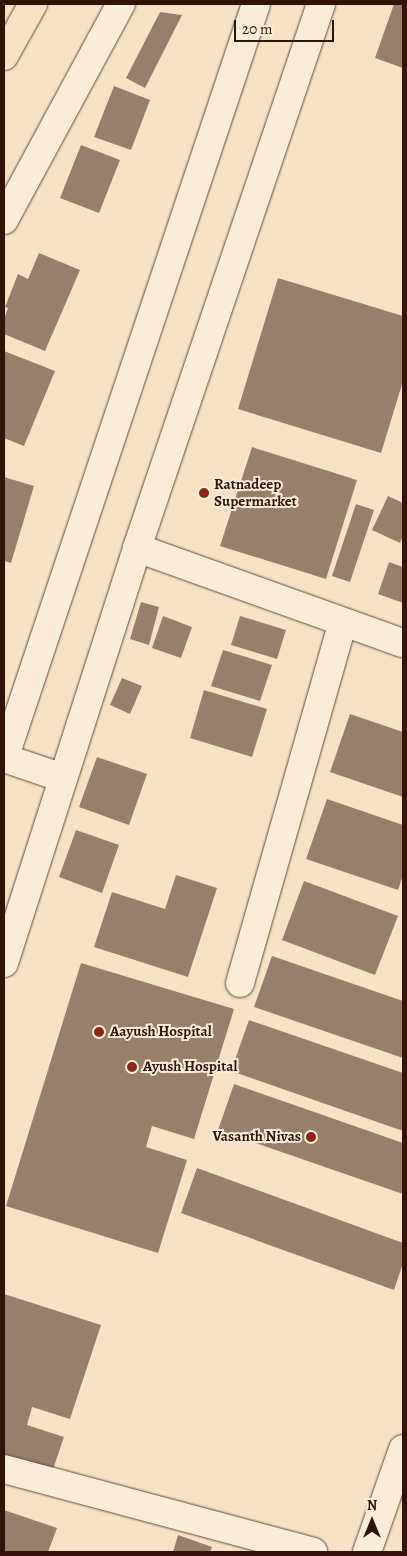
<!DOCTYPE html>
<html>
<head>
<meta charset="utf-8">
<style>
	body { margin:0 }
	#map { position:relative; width:407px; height:1556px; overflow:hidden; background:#f7e3c3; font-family:Alegreya,serif }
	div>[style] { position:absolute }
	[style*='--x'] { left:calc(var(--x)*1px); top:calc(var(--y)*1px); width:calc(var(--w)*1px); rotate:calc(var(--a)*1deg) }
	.building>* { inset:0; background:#997f69 }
	.roads { filter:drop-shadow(0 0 1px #644736) drop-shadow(0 0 1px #644736) }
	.street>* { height:28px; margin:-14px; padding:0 14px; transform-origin:14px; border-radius:14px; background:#faedd8 }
	.secondary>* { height:28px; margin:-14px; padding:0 14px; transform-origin:14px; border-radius:14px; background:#faedd8 }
	.primary>* { height:28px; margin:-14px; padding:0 14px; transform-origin:14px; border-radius:14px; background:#f7e3c3 }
	.dots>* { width:14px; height:14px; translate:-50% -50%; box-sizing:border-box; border:2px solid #faedd8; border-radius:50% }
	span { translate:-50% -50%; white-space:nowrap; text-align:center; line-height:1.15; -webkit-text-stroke:4px #faedd8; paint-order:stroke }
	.poi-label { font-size:15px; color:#331307; font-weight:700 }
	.left { translate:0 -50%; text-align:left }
	.right { translate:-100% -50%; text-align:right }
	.frame { position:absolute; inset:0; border:5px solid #331307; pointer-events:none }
	.north { position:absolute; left:347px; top:1496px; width:50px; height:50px; -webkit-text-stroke:4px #faedd8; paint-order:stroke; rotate:0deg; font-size:14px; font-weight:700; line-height:20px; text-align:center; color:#331307 }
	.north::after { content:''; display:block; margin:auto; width:18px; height:22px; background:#331307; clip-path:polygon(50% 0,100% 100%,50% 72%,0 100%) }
	.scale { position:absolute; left:234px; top:20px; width:100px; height:22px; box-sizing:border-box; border:2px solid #331307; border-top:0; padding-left:6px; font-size:15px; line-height:18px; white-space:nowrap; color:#331307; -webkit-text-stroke:4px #faedd8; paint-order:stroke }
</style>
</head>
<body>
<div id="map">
	<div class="building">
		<div style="clip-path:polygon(394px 4px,403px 4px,403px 68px,375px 58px)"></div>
		<div style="clip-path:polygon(160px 12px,182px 15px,145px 88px,126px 78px)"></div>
		<div style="clip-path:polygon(114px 86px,150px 100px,131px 150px,94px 137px)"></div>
		<div style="clip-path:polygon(81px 145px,120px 160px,99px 213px,60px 198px)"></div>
		<div style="clip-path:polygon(39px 253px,80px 270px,45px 351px,4px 334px,4px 319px,8px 308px,5px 307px,18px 274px,28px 279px)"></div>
		<div style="clip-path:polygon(278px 278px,403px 316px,403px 381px,381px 453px,238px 409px)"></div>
		<div style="clip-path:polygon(4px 351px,55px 371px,24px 446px,4px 438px)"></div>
		<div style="clip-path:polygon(252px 447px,357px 480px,326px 579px,220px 546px)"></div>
		<div style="clip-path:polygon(4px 477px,34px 486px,11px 563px,4px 561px)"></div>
		<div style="clip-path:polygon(388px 496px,403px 503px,403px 536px,400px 543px,372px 530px)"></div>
		<div style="clip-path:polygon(356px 504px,374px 510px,350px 582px,332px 576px)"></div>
		<div style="clip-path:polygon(389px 562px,403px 567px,403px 603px,378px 594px)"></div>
		<div style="clip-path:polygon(141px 602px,159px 607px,149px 645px,130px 639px)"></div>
		<div style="clip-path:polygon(163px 616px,192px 627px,181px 658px,152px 648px)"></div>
		<div style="clip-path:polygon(240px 616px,286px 630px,277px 659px,231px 645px)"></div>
		<div style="clip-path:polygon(223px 650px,272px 665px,260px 701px,211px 686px)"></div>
		<div style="clip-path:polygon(122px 678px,142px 686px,130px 714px,110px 705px)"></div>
		<div style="clip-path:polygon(204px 690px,267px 709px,252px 757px,190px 738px)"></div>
		<div style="clip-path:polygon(350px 714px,403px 732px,403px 797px,330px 772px)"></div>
		<div style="clip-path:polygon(97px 757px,147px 774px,129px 825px,79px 807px)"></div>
		<div style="clip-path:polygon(327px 799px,403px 825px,403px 875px,398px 890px,306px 859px)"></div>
		<div style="clip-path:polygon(76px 830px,119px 845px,102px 893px,59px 877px)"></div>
		<div style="clip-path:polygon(176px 875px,217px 888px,188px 977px,94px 947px,112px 892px,165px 909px)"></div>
		<div style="clip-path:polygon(304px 881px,398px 916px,375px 975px,282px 940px)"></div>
		<div style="clip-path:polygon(272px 956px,403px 1001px,403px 1058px,254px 1007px)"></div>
		<div style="clip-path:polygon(81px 963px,234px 1009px,194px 1139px,152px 1126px,146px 1147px,187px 1160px,158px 1253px,6px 1206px)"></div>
		<div style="clip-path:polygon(249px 1020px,403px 1073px,403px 1131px,231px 1071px)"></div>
		<div style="clip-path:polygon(234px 1084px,403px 1143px,403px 1194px,218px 1130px)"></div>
		<div style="clip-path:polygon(197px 1168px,403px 1243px,403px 1263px,394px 1290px,181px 1213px)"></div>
		<div style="clip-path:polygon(4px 1294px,101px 1325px,70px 1419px,32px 1407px,27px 1425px,64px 1437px,50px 1478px,4px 1463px)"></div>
		<div style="clip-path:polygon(4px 1510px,57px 1528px,48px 1552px,4px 1552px)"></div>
		<div style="clip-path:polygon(178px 1535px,212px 1547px,210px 1552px,173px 1552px)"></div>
	</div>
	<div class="roads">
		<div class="street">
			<div style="--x:240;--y:983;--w:375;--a:-74.1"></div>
			<div style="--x:4;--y:1469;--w:320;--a:15"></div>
			<div style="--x:367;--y:1552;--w:109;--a:-70.7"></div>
		</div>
		<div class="secondary">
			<div style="--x:4;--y:220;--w:246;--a:-61.6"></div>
			<div style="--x:137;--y:548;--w:282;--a:19.7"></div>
			<div style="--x:4;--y:758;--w:62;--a:18.7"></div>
			<div style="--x:4;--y:759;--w:796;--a:-71.54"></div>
			<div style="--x:4;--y:963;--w:436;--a:-72.2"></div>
			<div style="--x:137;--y:548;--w:574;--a:-71.31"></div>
		</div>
		<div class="primary">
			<div style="--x:4;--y:56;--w:60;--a:-60.9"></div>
		</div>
	</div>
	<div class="dots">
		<div style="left:204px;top:493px;background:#8f2418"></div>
		<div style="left:99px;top:1032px;background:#8f2418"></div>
		<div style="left:132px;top:1067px;background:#8f2418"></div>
		<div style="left:311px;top:1137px;background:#8f2418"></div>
	</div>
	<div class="poi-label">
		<span class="left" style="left:214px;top:493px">Ratnadeep<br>Supermarket</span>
		<span class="left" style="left:110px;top:1032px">Aayush Hospital</span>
		<span class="left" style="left:143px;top:1067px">Ayush Hospital</span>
		<span class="right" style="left:301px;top:1137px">Vasanth Nivas</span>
	</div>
	<div class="frame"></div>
	<div class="north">N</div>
	<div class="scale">20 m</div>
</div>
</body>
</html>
